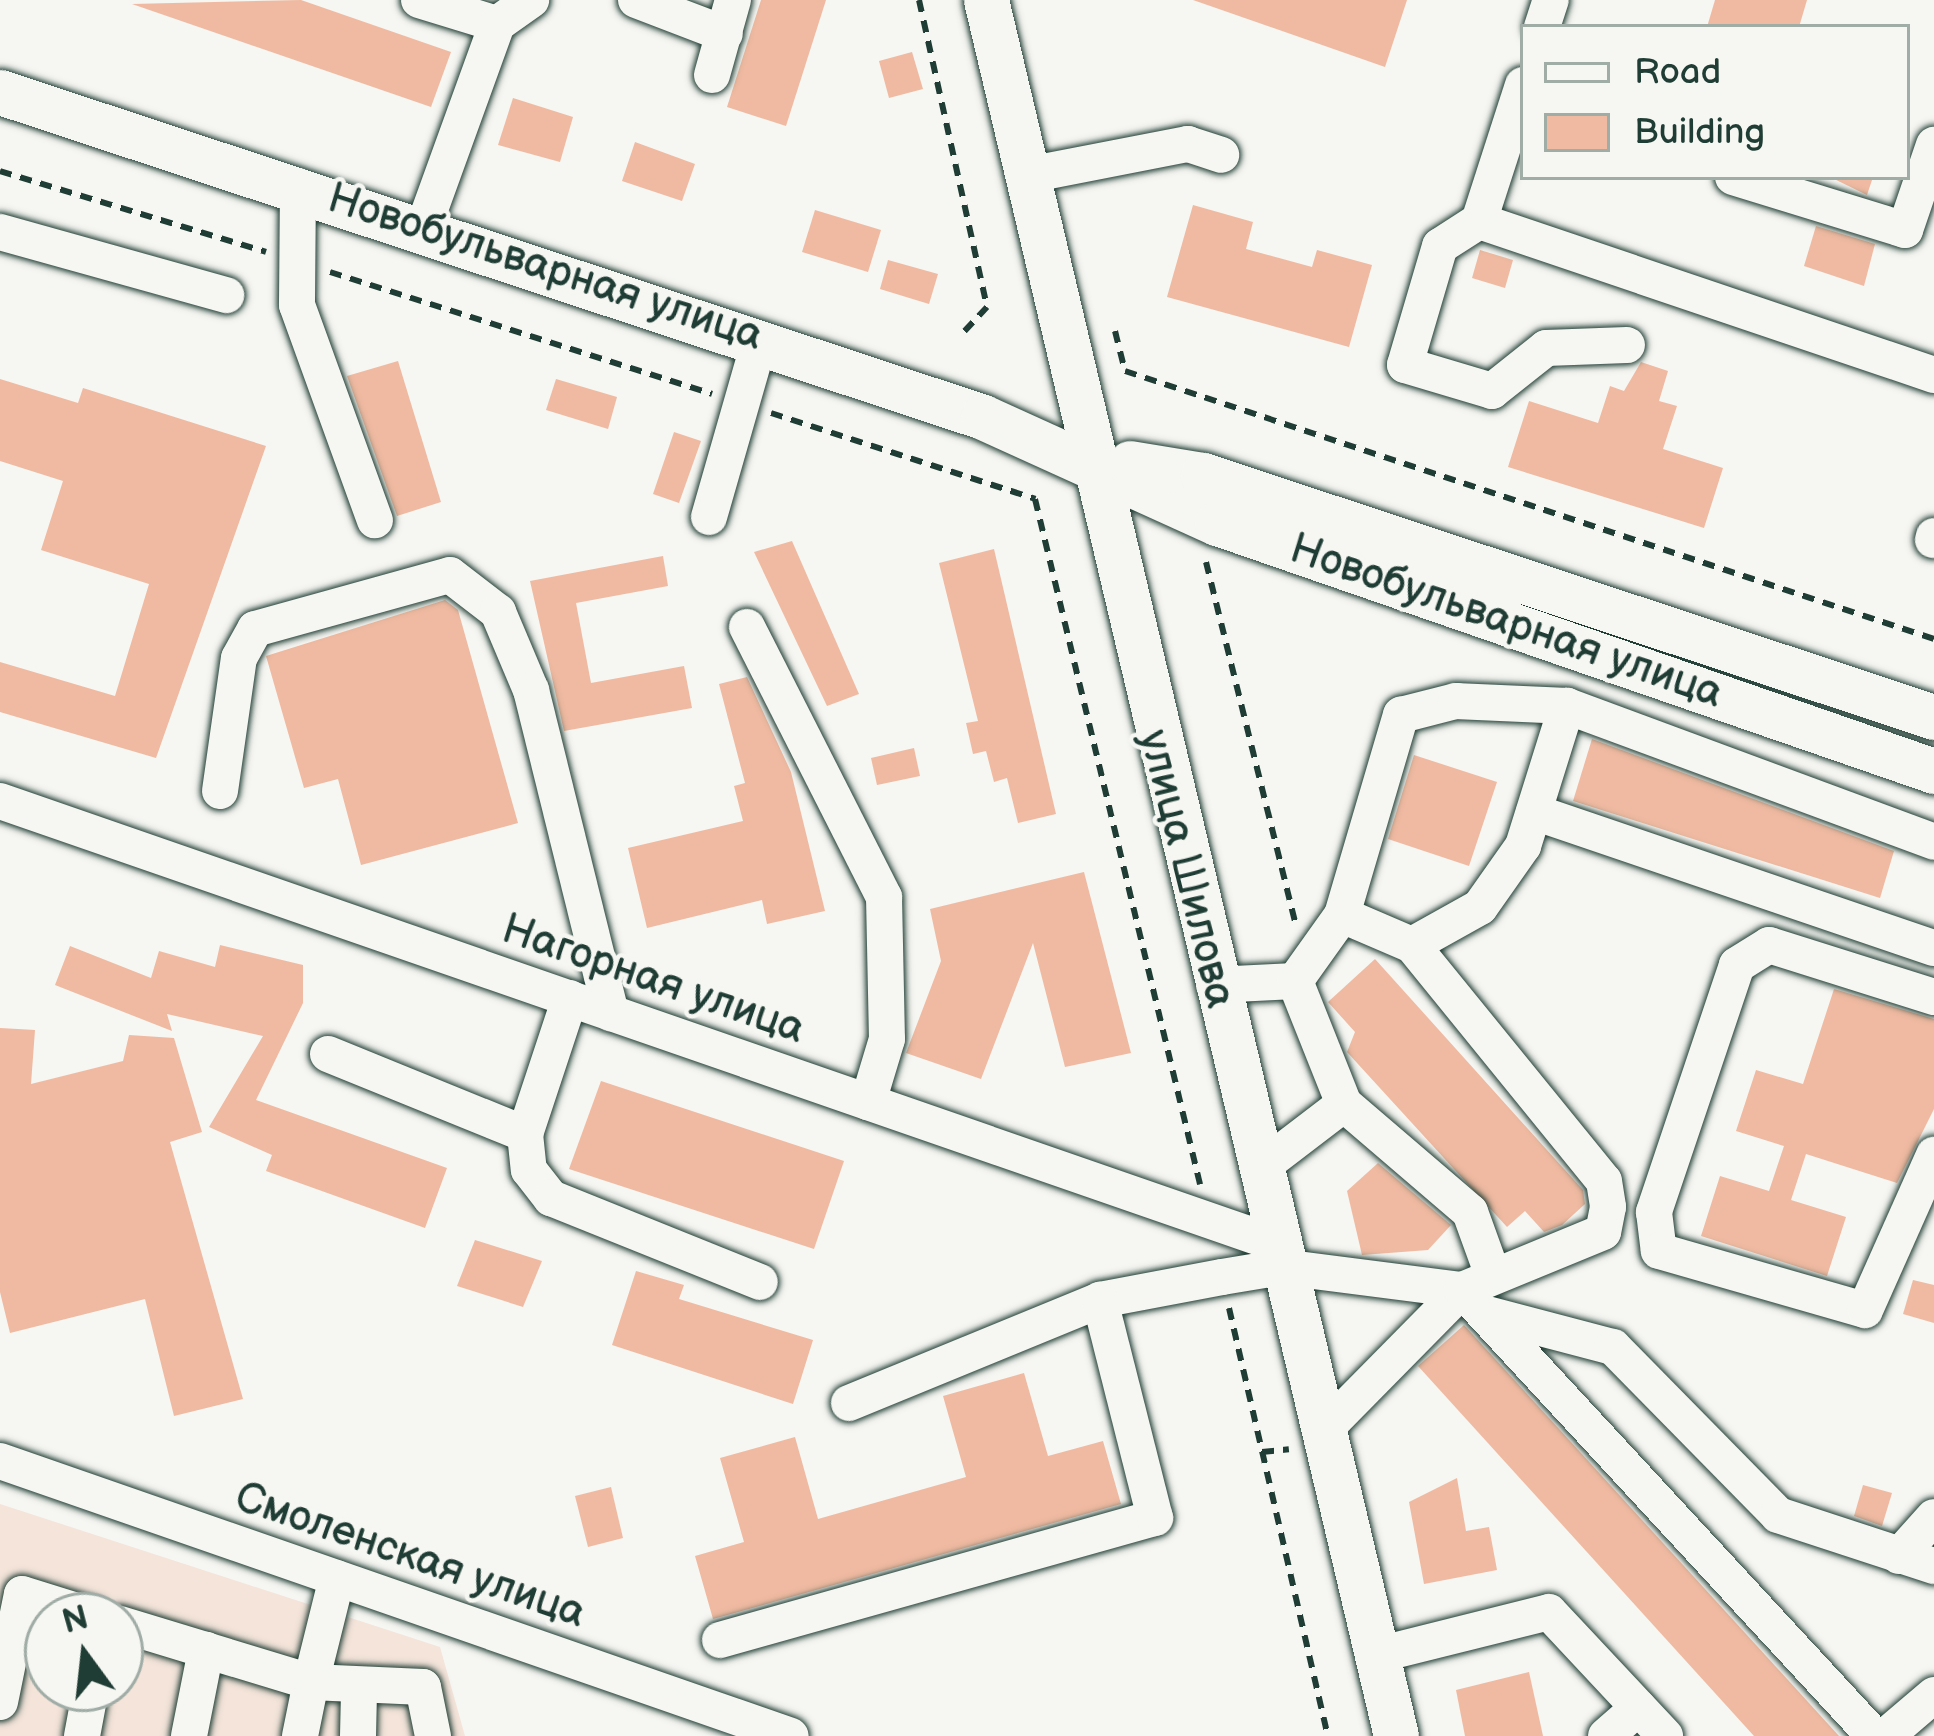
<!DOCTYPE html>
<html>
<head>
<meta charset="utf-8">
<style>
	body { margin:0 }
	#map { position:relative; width:1934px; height:1736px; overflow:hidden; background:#f6f6f2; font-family:"Balsamiq Sans",sans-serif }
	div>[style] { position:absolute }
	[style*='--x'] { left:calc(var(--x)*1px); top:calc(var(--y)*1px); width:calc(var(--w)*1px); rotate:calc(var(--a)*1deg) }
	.built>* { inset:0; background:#f4e4da }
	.building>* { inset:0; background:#efbaa1 }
	.path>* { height:6px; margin-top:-3px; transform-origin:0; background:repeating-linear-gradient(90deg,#1f3d34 0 12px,transparent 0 21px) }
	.roads { filter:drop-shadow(0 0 3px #1f3d34) drop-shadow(0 0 3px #1f3d34) }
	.minor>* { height:36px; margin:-18px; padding:0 18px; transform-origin:18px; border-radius:18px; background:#f6f6f2 }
	.major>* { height:45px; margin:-22.5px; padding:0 22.5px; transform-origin:22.5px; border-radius:22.5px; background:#f6f6f2 }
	span { translate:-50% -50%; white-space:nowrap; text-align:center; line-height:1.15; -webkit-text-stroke:9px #f6f6f2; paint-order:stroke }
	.street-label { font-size:42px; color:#1f3d34 }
	.legend { position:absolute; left:1520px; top:24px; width:390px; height:156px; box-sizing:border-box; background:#f6f6f2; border:3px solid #a0aca6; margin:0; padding:15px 21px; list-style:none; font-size:36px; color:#1f3d34 }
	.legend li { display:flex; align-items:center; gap:24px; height:60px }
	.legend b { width:60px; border:3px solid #a0aca6 }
	.north { position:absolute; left:24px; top:1592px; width:120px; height:120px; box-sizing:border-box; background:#f6f6f2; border:3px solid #a0aca6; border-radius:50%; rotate:345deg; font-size:33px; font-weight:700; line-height:48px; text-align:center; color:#1f3d34 }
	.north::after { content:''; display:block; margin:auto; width:42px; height:54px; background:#1f3d34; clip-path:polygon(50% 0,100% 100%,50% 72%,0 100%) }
</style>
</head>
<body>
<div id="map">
	<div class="built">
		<div style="clip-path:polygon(evenodd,0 1504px,440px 1647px,465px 1736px,0 1736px,0 1504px,48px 1616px,120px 1616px,120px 1688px,48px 1688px,48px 1616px)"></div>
	</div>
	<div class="building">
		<div style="clip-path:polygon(301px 0,451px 52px,431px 107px,132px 4px)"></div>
		<div style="clip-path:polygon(761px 0,826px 0,786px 126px,727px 107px)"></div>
		<div style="clip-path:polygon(1193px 0,1407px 0,1385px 67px)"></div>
		<div style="clip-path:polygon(1715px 0,1807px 0,1799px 27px,1707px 27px)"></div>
		<div style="clip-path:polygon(912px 52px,923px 89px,889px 98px,879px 61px)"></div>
		<div style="clip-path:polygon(513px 98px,573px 117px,560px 162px,498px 145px)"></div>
		<div style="clip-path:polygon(635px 142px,695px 164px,682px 201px,622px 181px)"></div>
		<div style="clip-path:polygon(1830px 177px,1873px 177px,1867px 195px)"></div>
		<div style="clip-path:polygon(1193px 205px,1253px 222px,1246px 249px,1312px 267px,1317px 250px,1372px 265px,1349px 347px,1167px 297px)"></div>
		<div style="clip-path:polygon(815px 210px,881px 230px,868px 272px,802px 252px)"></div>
		<div style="clip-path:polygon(1816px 226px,1875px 244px,1864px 286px,1804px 266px)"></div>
		<div style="clip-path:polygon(1480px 250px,1513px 260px,1505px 288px,1472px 278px)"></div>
		<div style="clip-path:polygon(888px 260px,938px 274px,929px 304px,880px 289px)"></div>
		<div style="clip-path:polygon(398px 361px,441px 502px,397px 516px,347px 376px)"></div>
		<div style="clip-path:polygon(1641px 362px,1668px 371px,1659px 401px,1677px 406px,1663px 449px,1723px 468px,1704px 528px,1508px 467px,1529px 401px,1598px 423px,1610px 386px,1624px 391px)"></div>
		<div style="clip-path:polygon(0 379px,78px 403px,83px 388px,266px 446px,156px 758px,0 712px,0 662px,115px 696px,149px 584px,41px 550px,63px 481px,0 461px)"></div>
		<div style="clip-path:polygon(556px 379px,617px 397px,608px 429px,546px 410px)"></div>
		<div style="clip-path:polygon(674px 432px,701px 441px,679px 503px,653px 494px)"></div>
		<div style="clip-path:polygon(792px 541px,859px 694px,827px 706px,754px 552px)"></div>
		<div style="clip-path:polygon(994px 549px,1056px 814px,1018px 823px,1007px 778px,994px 782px,986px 751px,973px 754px,966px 723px,978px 721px,939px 563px)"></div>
		<div style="clip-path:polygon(663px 556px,668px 586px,576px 603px,591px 683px,684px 666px,692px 708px,564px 731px,530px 581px)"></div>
		<div style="clip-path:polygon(445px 600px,458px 610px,518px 823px,361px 865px,338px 779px,304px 788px,266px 656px)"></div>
		<div style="clip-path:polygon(747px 677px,791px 772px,825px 911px,767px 924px,762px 900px,647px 928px,628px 848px,743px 821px,734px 786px,745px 783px,719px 684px)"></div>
		<div style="clip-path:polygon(1592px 739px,1894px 851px,1880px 898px,1573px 801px)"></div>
		<div style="clip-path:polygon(914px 748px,920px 776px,877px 785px,871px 758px)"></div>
		<div style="clip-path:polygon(1414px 755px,1497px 782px,1469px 866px,1388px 839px)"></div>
		<div style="clip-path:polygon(1084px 872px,1131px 1053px,1065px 1067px,1033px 943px,981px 1079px,906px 1053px,941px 961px,930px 909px)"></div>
		<div style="clip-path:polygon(220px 945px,303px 965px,303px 1003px,256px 1100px,447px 1168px,425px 1228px,266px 1171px,272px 1155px,209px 1127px,263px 1036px,167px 1014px,172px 1031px,55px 985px,70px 946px,151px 978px,159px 951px,215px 967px)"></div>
		<div style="clip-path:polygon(1375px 959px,1583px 1190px,1585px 1204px,1562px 1225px,1544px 1232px,1525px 1211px,1507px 1227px,1347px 1052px,1355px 1032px,1328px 1002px)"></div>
		<div style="clip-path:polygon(1834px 989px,1934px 1019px,1934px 1109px,1897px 1183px,1806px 1154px,1791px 1200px,1846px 1217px,1827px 1276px,1701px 1236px,1720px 1176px,1769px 1191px,1784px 1146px,1736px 1131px,1756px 1070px,1803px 1084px)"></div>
		<div style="clip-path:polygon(0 1028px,35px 1030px,31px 1084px,123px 1061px,129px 1035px,174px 1038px,202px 1132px,170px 1142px,243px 1399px,174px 1416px,145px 1299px,10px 1333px,0 1292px)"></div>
		<div style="clip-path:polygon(601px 1081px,844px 1161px,814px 1249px,569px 1169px)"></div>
		<div style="clip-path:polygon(1378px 1163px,1451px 1225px,1428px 1250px,1362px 1255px,1347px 1191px)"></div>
		<div style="clip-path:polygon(475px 1240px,542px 1261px,523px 1307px,457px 1286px)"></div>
		<div style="clip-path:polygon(636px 1271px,684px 1285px,679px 1299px,813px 1340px,793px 1404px,612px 1345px)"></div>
		<div style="clip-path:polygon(1913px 1280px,1934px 1285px,1934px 1323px,1903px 1314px)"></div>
		<div style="clip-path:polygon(1464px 1325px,1560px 1430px,1839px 1736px,1754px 1736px,1418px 1366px)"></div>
		<div style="clip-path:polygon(1024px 1373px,1048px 1456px,1103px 1441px,1121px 1504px,713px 1619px,695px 1556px,744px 1542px,720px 1458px,795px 1437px,818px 1519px,966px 1477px,943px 1396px)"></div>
		<div style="clip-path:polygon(1457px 1478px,1466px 1531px,1489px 1527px,1497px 1570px,1424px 1584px,1409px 1502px)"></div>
		<div style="clip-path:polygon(1863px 1485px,1892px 1493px,1882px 1526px,1854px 1516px)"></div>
		<div style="clip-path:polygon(611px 1487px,623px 1538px,588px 1547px,575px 1496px)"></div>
		<div style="clip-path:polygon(1529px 1672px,1543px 1736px,1465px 1736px,1456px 1690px)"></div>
	</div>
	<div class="path">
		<div style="--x:919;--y:0;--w:314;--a:77.5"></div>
		<div style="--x:987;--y:307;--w:33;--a:133"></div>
		<div style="--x:0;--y:171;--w:278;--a:16.9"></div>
		<div style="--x:330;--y:272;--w:401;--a:17.7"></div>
		<div style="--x:1115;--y:331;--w:41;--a:76"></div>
		<div style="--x:1125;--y:371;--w:852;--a:18.33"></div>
		<div style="--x:771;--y:413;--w:278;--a:18"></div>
		<div style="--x:1035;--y:499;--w:705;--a:76.46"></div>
		<div style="--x:1206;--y:562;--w:375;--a:76.1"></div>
		<div style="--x:1229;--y:1308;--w:439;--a:77"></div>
		<div style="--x:1262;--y:1452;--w:27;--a:-6"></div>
	</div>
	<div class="roads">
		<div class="minor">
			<div style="--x:419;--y:0;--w:82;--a:17.1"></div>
			<div style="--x:636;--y:0;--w:95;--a:20.9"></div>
			<div style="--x:1542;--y:27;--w:28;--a:-72"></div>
			<div style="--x:712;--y:75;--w:78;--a:-74.4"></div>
			<div style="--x:1523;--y:85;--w:143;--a:107.9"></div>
			<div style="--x:1479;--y:221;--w:480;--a:18.7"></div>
			<div style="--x:1028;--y:175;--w:163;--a:-11"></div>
			<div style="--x:1188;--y:144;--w:35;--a:18"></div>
			<div style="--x:1733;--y:177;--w:180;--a:17.1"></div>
			<div style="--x:1905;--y:230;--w:90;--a:-71.2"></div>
			<div style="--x:298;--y:186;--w:119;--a:90.5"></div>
			<div style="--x:297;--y:305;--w:229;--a:70.1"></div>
			<div style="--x:1479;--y:221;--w:46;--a:147.3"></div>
			<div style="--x:1440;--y:246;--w:124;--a:106.4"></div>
			<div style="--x:1405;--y:365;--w:91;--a:16.6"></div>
			<div style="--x:1492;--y:391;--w:69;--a:-38.5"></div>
			<div style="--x:1546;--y:348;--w:81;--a:-2.1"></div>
			<div style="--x:424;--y:226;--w:215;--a:-70.1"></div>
			<div style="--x:497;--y:24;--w:42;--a:-35.2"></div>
			<div style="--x:0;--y:232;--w:235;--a:15.6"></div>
			<div style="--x:709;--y:517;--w:185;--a:-74"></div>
			<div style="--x:1933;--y:540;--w:4;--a:-76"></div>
			<div style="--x:747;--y:627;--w:303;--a:63.1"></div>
			<div style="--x:884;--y:897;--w:142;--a:88.8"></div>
			<div style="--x:887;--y:1039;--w:66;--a:106.8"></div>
			<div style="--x:220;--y:791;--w:134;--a:-81.9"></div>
			<div style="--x:239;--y:658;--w:33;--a:-61"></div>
			<div style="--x:255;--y:629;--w:202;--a:-15.5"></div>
			<div style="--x:450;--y:575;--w:61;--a:37.6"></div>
			<div style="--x:498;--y:612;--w:85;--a:67.1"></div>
			<div style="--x:531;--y:690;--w:333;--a:76.1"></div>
			<div style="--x:0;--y:801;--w:1352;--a:19.13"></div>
			<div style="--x:1534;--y:812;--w:422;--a:18.8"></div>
			<div style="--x:1342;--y:915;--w:209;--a:-73.6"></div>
			<div style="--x:1401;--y:715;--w:57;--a:-14.3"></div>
			<div style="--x:1456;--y:701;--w:111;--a:2.6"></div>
			<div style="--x:1567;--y:706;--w:391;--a:20.3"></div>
			<div style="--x:1412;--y:945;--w:78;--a:-29.2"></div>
			<div style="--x:1480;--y:907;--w:75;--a:-54.8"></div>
			<div style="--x:1523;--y:846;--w:147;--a:-72.6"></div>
			<div style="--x:1295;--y:981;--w:81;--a:-54.5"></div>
			<div style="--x:1342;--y:915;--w:76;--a:23.2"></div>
			<div style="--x:1412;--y:945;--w:304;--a:50.9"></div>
			<div style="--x:1604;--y:1181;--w:26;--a:81"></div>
			<div style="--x:1608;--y:1207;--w:25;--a:101"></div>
			<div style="--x:1603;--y:1232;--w:152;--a:157.6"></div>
			<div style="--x:1462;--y:1290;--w:199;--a:134.6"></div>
			<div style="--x:1214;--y:985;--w:81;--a:-2.8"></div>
			<div style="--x:1295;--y:981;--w:132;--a:68.3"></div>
			<div style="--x:1344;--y:1104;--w:166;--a:40.6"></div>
			<div style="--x:1470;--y:1212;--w:62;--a:70.1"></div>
			<div style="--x:1934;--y:997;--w:173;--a:-162.5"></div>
			<div style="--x:1769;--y:945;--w:38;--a:148"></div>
			<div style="--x:1737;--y:965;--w:261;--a:108.6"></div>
			<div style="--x:1654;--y:1212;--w:39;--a:83"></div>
			<div style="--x:1659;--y:1251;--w:214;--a:16"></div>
			<div style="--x:1865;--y:1310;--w:170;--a:-66"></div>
			<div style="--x:570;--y:998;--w:143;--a:108.3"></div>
			<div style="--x:525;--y:1134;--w:36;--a:84"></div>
			<div style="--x:529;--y:1170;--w:36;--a:52"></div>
			<div style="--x:551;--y:1198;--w:225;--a:21.9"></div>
			<div style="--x:328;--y:1054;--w:213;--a:22.1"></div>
			<div style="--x:1259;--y:1169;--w:107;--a:-37.4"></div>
			<div style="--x:1487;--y:1314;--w:130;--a:14.7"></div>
			<div style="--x:1613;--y:1347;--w:235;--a:45.5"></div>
			<div style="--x:1778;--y:1515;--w:164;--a:18.1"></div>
			<div style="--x:849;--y:1403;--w:271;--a:-22.3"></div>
			<div style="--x:1100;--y:1300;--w:124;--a:-10.7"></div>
			<div style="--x:1222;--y:1277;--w:61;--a:-9.5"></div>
			<div style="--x:1282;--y:1267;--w:181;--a:7.3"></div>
			<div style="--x:1462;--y:1290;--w:607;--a:47.27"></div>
			<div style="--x:0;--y:1461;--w:837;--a:19.17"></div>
			<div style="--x:1899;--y:1556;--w:52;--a:-48.1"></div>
			<div style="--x:120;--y:1624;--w:200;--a:16.9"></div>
			<div style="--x:311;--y:1682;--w:107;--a:-76"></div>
			<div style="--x:720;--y:1640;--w:452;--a:-15.7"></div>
			<div style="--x:1155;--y:1518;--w:225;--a:-104.2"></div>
			<div style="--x:1377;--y:1655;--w:177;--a:-14"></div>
			<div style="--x:1549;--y:1612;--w:170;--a:46.9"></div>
			<div style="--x:0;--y:1702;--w:110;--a:-78.5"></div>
			<div style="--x:22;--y:1594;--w:74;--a:17.2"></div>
			<div style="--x:82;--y:1736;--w:49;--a:-79.4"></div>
			<div style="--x:189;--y:1736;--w:88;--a:-78.8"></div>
			<div style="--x:300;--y:1736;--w:55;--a:-78.5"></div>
			<div style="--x:311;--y:1682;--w:112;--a:2.6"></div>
			<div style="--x:423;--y:1687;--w:50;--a:78.5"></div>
			<div style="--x:358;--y:1736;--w:44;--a:-88.7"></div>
			<div style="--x:1606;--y:1736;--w:43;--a:-41.2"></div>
			<div style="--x:1886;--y:1736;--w:63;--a:-40.5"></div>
		</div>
		<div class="major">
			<div style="--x:986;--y:0;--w:1784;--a:76.71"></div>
			<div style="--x:0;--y:92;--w:1035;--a:18.29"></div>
			<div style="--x:983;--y:417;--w:257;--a:24.4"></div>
			<div style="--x:1217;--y:523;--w:759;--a:19.08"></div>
			<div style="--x:1130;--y:463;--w:74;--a:9.3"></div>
			<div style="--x:1203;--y:475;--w:770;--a:18.32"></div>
		</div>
	</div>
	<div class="street-label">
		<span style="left:545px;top:268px;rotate:18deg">Новобульварная улица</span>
		<span style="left:1506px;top:622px;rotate:19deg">Новобульварная улица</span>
		<span style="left:1186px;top:869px;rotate:76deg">улица Шилова</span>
		<span style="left:653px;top:980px;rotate:19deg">Нагорная улица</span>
		<span style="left:410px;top:1556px;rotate:19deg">Смоленская улица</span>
	</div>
	<ul class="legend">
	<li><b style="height:15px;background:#f6f6f2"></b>Road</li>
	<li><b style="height:33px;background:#efbaa1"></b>Building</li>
	</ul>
	<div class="north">N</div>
</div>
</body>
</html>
